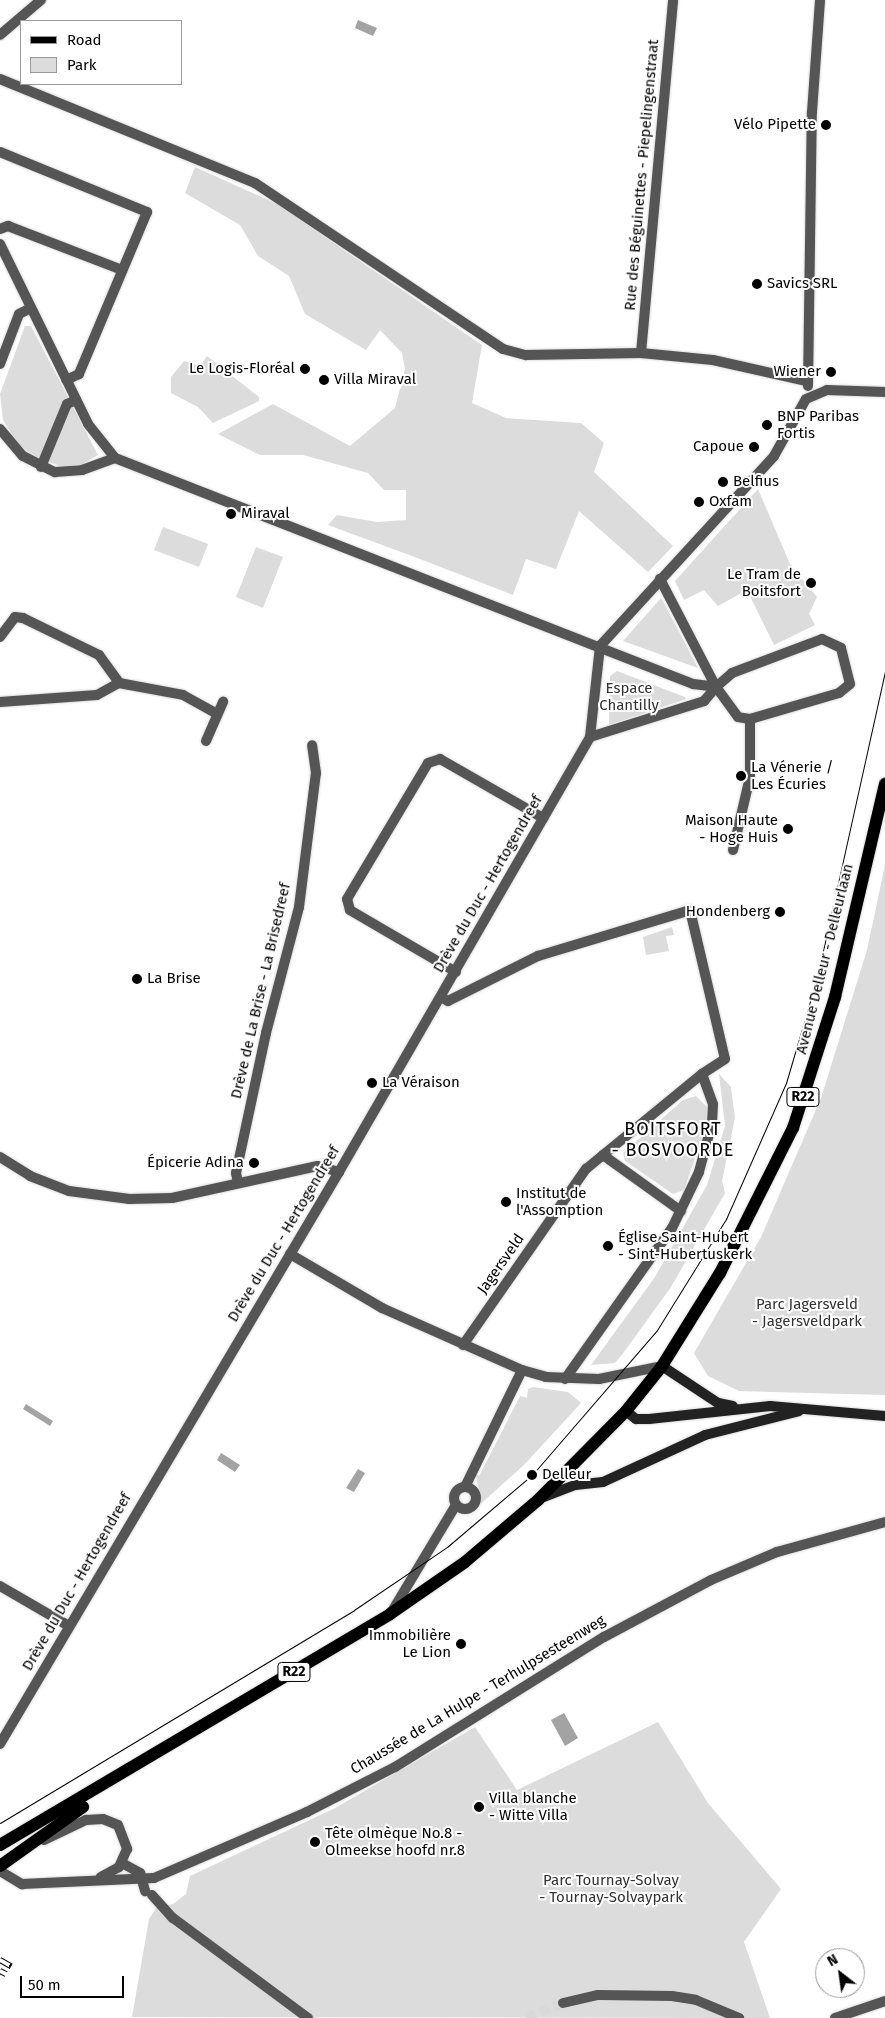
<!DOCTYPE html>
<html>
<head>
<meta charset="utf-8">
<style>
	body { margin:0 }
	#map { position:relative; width:885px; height:2018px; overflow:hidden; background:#fff; font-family:"Fira Sans",sans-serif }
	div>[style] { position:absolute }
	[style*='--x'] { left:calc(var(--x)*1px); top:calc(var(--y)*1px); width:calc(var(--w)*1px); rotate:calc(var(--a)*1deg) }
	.green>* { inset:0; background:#dcdcdc }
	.water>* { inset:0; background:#a3a3a3 }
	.minor-tunnel>* { height:10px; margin-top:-5px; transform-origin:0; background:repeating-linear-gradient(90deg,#d9d9d9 0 10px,transparent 0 15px) }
	.roads { filter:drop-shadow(0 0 1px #dbdbdb) drop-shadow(0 0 1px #dbdbdb) }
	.minor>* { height:10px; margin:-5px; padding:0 5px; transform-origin:5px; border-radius:5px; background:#555 }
	.minor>.ring { margin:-5px; padding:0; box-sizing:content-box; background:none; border:10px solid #555; border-radius:50% }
	.secondary>* { height:10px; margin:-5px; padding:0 5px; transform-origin:5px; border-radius:5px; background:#222 }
	.primary>* { height:12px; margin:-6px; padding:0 6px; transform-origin:6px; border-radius:6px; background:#000 }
	.tram>* { height:1px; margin:-0.5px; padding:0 0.5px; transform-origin:0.5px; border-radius:0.5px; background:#000 }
	.rail>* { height:5.5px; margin-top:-2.75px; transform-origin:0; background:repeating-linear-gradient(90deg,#fff 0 11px,#000 0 22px); box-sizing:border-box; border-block:1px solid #000 }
	.dots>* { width:14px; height:14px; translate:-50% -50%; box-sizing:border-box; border:2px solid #fff; border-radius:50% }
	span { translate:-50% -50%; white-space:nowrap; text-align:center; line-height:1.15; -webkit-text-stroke:4px #fff; paint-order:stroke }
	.shield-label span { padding:1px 4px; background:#fff; border:1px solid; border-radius:4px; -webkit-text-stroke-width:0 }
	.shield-label { font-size:14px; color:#000; font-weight:700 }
	.poi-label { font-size:15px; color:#000 }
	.right { translate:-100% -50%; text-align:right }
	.left { translate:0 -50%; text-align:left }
	.street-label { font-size:15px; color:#000 }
	.park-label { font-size:15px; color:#333 }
	.quarter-label { font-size:18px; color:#000; letter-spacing:1px }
	.legend { position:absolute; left:20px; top:20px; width:162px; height:65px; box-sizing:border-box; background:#fff; border:1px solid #999; margin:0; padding:6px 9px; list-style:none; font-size:15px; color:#000 }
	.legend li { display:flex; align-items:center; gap:10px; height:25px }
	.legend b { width:25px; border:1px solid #999 }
	.north { position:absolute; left:815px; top:1948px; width:50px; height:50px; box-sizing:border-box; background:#fff; border:1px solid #999; border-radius:50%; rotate:330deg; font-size:14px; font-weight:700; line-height:20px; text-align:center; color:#000 }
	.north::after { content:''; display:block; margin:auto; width:18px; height:22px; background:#000; clip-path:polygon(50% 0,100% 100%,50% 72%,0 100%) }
	.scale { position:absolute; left:20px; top:1976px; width:104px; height:22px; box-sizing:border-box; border:2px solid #000; border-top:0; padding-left:6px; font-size:15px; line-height:18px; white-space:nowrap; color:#000; -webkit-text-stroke:4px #fff; paint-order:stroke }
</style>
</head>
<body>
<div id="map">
	<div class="green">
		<div style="clip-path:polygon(195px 167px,277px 204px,482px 345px,472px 403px,506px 418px,581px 423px,604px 443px,594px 472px,673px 546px,648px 572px,579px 511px,556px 569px,526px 559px,513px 595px,412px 556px,415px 549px,412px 556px,328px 525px,337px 515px,377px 522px,406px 520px,406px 490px,384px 490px,368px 473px,303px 455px,260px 455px,218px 434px,273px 404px,350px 446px,395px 408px,405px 369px,402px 353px,380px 330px,366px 350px,305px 314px,289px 276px,258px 256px,240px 225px,185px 193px)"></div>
		<div style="clip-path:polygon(25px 326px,31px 326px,98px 455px,79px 466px,60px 466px,38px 458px,18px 445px,3px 420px,0 394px)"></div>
		<div style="clip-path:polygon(207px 356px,259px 397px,259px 401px,213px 423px,198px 407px,171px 393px,171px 377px,184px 361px,200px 366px)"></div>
		<div style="clip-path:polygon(758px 489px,790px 564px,817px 597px,809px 614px,815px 625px,774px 645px,747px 590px,718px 606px,704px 590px,684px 600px,675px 581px)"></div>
		<div style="clip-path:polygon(163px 527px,208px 544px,199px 567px,154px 550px)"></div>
		<div style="clip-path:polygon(256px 547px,283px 557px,263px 608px,236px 597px)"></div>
		<div style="clip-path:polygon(661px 598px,663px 601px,698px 668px,623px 641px)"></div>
		<div style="clip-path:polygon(617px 671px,685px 697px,686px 699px,609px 725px,610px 676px)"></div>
		<div style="clip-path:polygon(885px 865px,885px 1395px,739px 1391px,708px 1376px,694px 1353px,761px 1237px,821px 1098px,867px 950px)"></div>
		<div style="clip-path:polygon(672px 927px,674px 935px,666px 936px,669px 951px,646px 955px,643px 937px)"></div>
		<div style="clip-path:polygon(719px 1074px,731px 1087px,735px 1118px,722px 1181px,725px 1193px,671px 1287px,624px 1352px,615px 1363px,591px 1365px,655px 1277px,707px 1185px,725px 1126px)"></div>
		<div style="clip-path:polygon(696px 1096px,707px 1107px,707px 1124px,684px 1190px,673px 1194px,625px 1161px,623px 1153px,683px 1100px)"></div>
		<div style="clip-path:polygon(533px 1387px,568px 1392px,581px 1403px,524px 1465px,476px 1508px,480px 1497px,476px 1474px,479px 1476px,520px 1396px,527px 1398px,528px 1389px)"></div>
		<div style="clip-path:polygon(658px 1722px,708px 1803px,781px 1889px,744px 1942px,770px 2018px,132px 2017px,149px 1919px,156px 1908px,173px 1904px,186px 1894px,190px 1876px,335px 1808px,475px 1727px,517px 1790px)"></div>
	</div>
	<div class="water">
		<div style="clip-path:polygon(358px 20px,377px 28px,373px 36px,355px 28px)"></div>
		<div style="clip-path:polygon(26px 1404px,53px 1421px,50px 1426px,23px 1409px)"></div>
		<div style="clip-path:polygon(221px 1453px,240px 1465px,235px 1472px,217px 1460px)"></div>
		<div style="clip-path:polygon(358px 1469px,365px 1473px,354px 1492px,346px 1488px)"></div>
		<div style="clip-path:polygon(564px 1713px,578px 1738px,565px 1746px,551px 1720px)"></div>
	</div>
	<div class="minor-tunnel">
		<div style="--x:526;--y:2018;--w:40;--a:-22"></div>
	</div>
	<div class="roads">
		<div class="minor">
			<div style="--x:0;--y:35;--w:54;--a:-40.5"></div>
			<div style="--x:0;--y:79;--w:275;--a:22.2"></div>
			<div style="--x:255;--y:183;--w:298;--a:33.8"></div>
			<div style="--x:503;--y:349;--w:24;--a:15"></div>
			<div style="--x:526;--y:355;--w:115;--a:-1"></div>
			<div style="--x:641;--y:353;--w:72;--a:5.6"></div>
			<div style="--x:713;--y:360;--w:95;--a:12.7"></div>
			<div style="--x:0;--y:152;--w:159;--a:22.2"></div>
			<div style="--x:147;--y:212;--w:176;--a:112.8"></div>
			<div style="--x:79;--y:374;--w:14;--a:155"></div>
			<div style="--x:0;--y:229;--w:9;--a:-21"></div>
			<div style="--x:8;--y:226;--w:122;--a:21.1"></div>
			<div style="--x:0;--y:244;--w:200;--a:63.9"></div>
			<div style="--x:88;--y:424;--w:43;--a:51.5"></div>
			<div style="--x:115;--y:458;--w:621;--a:21.36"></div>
			<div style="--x:693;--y:684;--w:23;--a:7"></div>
			<div style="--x:641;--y:353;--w:354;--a:-84.8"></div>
			<div style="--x:0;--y:364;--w:53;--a:-69.2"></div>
			<div style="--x:19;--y:314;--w:13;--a:-27"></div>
			<div style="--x:808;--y:386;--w:274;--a:-89.2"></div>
			<div style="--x:812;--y:112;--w:112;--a:-85.9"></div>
			<div style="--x:0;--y:429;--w:35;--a:50"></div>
			<div style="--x:23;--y:456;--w:36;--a:27"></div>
			<div style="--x:55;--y:472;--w:27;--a:-4"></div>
			<div style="--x:82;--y:470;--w:35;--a:-20"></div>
			<div style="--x:41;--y:467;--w:68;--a:-67.6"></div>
			<div style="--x:67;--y:404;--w:10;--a:-24"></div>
			<div style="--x:0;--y:637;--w:25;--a:-53"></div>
			<div style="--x:15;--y:617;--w:8;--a:7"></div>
			<div style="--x:23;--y:618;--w:85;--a:26"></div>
			<div style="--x:99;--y:655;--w:34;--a:54"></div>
			<div style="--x:600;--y:646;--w:258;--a:-47.5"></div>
			<div style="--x:774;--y:456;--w:65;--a:-60.7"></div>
			<div style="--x:806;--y:399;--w:23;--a:-23"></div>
			<div style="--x:827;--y:390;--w:58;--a:2"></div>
			<div style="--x:0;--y:702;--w:97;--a:-4.1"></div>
			<div style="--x:97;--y:695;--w:25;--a:-29"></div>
			<div style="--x:119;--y:683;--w:65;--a:10.6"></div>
			<div style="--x:183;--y:695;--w:39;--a:29"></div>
			<div style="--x:590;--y:737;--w:120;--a:-17.5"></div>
			<div style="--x:704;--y:701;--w:18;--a:-49"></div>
			<div style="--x:716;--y:687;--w:21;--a:-41"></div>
			<div style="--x:732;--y:673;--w:96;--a:-20.7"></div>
			<div style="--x:822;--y:639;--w:21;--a:25"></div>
			<div style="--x:841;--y:648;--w:37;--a:76"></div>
			<div style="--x:850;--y:684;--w:14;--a:141"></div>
			<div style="--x:839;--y:693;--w:93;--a:163.7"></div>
			<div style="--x:750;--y:719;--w:12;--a:-171"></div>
			<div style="--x:738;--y:717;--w:37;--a:-126"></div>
			<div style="--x:716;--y:687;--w:122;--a:-117.4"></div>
			<div style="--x:206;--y:741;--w:43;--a:-66.4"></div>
			<div style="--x:733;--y:850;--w:75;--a:-76.9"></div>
			<div style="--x:750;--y:777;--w:58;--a:-90"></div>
			<div style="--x:456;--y:972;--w:123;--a:-149.7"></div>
			<div style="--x:350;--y:910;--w:11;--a:-105"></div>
			<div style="--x:347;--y:899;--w:158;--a:-59.2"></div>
			<div style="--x:428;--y:763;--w:13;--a:-18"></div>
			<div style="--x:440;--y:759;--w:119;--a:29.8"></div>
			<div style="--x:441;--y:997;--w:8;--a:30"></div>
			<div style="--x:448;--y:1001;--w:101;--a:-26.6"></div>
			<div style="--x:538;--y:956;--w:159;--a:-16.8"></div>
			<div style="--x:690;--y:910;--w:153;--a:76.8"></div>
			<div style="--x:725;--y:1059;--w:27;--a:147"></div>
			<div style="--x:603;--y:1155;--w:96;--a:35.7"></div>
			<div style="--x:0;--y:1157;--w:36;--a:32"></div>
			<div style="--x:30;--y:1176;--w:42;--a:21"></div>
			<div style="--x:69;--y:1191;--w:61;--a:7.6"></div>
			<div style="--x:129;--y:1199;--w:43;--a:-1.3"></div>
			<div style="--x:172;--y:1198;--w:149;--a:-12.4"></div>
			<div style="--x:318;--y:1166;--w:22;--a:16"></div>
			<div style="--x:238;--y:1183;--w:10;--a:-101"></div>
			<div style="--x:236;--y:1173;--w:143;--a:-77.9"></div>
			<div style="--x:266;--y:1033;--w:130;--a:-75.3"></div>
			<div style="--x:299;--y:907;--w:135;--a:-82.8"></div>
			<div style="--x:316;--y:773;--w:28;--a:-98"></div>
			<div style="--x:290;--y:1254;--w:107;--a:30.4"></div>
			<div style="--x:382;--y:1308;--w:153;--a:23.9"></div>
			<div style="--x:522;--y:1370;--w:25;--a:16"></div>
			<div style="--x:546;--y:1377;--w:53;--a:2.2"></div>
			<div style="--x:599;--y:1379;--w:64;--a:-11.7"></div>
			<div style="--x:463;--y:1345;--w:215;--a:-55.1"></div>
			<div style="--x:586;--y:1169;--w:150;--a:-39.3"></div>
			<div style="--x:702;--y:1074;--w:32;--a:70"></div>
			<div style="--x:713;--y:1104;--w:19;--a:93"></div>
			<div style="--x:712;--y:1123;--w:51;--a:104.9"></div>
			<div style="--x:699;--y:1172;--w:62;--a:115.7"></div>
			<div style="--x:672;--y:1228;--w:185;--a:125.3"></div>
			<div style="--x:465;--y:1487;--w:130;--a:-64"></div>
			<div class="ring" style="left:454px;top:1487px;width:12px;height:12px"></div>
			<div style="--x:0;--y:1586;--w:80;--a:30.1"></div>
			<div style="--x:391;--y:1613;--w:126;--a:-59"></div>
			<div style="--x:0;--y:1744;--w:665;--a:-59.35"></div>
			<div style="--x:339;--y:1172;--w:502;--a:-60.01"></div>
			<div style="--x:590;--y:737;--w:92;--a:-83.7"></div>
			<div style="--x:44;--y:1840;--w:47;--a:-25.5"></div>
			<div style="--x:86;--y:1820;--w:17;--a:-3"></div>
			<div style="--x:103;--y:1819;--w:16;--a:22"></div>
			<div style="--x:118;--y:1825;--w:26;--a:69"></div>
			<div style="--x:127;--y:1849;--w:20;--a:114"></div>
			<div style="--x:119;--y:1867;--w:21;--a:151"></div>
			<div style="--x:122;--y:1863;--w:21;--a:29"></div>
			<div style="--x:140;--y:1873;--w:19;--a:74"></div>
			<div style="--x:0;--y:1871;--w:26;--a:31"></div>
			<div style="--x:22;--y:1884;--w:132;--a:-2.6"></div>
			<div style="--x:154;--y:1878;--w:167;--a:-23.3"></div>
			<div style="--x:307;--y:1812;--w:99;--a:-27.1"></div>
			<div style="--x:395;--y:1767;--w:246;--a:-31.9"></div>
			<div style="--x:604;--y:1637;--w:121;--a:-28"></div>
			<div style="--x:711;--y:1580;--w:72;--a:-23"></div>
			<div style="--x:777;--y:1552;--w:112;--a:-15.5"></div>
			<div style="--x:152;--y:1895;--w:31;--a:48"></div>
			<div style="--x:173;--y:1918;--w:168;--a:36.5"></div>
			<div style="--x:563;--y:2003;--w:36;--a:-13"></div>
			<div style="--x:598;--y:1995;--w:74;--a:0.8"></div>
			<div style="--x:672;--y:1996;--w:24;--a:9"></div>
			<div style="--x:696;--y:2000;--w:47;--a:22.7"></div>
			<div style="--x:835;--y:2018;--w:53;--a:-18.8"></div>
		</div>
		<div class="secondary">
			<div style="--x:662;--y:1366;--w:67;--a:33.5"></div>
			<div style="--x:718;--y:1403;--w:15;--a:11"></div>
			<div style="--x:626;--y:1411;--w:13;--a:39"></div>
			<div style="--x:636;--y:1419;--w:13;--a:0"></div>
			<div style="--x:649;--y:1419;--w:122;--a:-6.1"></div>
			<div style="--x:770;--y:1406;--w:115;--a:5"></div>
			<div style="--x:541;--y:1498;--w:36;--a:-21"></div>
			<div style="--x:575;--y:1485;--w:28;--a:-6"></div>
			<div style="--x:603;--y:1482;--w:112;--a:-24.7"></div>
			<div style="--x:705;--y:1435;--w:97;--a:-14.3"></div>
		</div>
		<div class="primary">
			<div style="--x:0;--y:1845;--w:453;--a:-30.6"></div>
			<div style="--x:390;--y:1614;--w:91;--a:-34.7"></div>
			<div style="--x:465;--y:1562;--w:96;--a:-40.3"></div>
			<div style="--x:538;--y:1500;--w:125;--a:-45.3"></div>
			<div style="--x:626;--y:1411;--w:58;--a:-51.3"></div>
			<div style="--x:662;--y:1366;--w:110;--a:-58.1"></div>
			<div style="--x:720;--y:1273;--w:162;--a:-63.3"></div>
			<div style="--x:793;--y:1128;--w:138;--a:-72.2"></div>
			<div style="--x:835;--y:997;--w:219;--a:-76.8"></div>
			<div style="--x:0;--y:1866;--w:102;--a:-35.4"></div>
		</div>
	</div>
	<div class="tram">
		<div style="--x:0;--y:1823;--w:413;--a:-31"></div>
		<div style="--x:354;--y:1610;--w:112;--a:-34.1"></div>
		<div style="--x:447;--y:1547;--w:111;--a:-40.3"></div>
		<div style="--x:532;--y:1475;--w:191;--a:-49.2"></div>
		<div style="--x:657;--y:1330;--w:131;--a:-58.1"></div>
		<div style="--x:726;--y:1219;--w:149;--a:-66.2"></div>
		<div style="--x:786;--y:1083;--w:109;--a:-73.6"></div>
		<div style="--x:817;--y:978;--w:313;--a:-77.5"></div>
	</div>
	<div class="rail">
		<div style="--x:0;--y:1960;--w:13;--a:29"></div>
		<div style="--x:0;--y:1971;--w:7;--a:27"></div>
	</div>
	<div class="dots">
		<div style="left:826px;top:125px;background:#000"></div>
		<div style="left:757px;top:284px;background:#000"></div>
		<div style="left:305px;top:369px;background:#000"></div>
		<div style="left:831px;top:372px;background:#000"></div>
		<div style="left:324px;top:380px;background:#000"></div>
		<div style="left:767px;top:425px;background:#000"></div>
		<div style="left:754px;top:447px;background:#000"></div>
		<div style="left:723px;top:482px;background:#000"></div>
		<div style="left:699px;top:502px;background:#000"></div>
		<div style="left:231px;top:514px;background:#000"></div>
		<div style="left:811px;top:583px;background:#000"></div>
		<div style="left:741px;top:776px;background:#000"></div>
		<div style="left:788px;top:829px;background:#000"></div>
		<div style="left:780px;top:912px;background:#000"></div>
		<div style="left:137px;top:979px;background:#000"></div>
		<div style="left:372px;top:1083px;background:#000"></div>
		<div style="left:254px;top:1163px;background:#000"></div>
		<div style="left:506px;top:1202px;background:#000"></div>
		<div style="left:608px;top:1246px;background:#000"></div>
		<div style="left:532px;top:1475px;background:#000"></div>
		<div style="left:461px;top:1644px;background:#000"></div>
		<div style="left:479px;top:1807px;background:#000"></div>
		<div style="left:315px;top:1842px;background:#000"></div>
	</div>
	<div class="shield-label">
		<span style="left:803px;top:1097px">R22</span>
		<span style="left:294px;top:1672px">R22</span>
	</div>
	<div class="poi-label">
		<span class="right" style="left:816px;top:125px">Vélo Pipette</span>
		<span class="left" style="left:767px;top:284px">Savics SRL</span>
		<span class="right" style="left:295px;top:369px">Le Logis-Floréal</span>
		<span class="right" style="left:821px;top:372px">Wiener</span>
		<span class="left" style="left:334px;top:380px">Villa Miraval</span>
		<span class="left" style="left:777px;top:425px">BNP Paribas<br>Fortis</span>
		<span class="right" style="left:744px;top:447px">Capoue</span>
		<span class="left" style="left:733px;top:482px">Belfius</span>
		<span class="left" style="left:709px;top:502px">Oxfam</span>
		<span class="left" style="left:241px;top:514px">Miraval</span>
		<span class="right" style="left:801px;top:583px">Le Tram de<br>Boitsfort</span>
		<span class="left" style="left:751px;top:776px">La Vénerie /<br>Les Écuries</span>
		<span class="right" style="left:778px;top:829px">Maison Haute<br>- Hoge Huis</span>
		<span class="right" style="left:770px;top:912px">Hondenberg</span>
		<span class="left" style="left:147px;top:979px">La Brise</span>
		<span class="left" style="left:382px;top:1083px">La Véraison</span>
		<span class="right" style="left:244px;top:1163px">Épicerie Adina</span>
		<span class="left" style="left:516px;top:1202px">Institut de<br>l'Assomption</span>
		<span class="left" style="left:618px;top:1246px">Église Saint-Hubert<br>- Sint-Hubertuskerk</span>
		<span class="left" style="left:542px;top:1475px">Delleur</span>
		<span class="right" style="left:451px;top:1644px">Immobilière<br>Le Lion</span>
		<span class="left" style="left:489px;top:1807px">Villa blanche<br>- Witte Villa</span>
		<span class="left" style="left:325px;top:1842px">Tête olmèque No.8 -<br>Olmeekse hoofd nr.8</span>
	</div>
	<div class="street-label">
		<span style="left:642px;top:175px;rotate:-85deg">Rue des Béguinettes - Piepelingenstraat</span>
		<span style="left:488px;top:884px;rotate:-60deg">Drève du Duc - Hertogendreef</span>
		<span style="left:825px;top:959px;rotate:-76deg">Avenue Delleur - Delleurlaan</span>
		<span style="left:261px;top:991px;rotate:-77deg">Drève de La Brise - La Brisedreef</span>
		<span style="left:284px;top:1234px;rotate:-59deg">Drève du Duc - Hertogendreef</span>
		<span style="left:501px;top:1264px;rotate:-55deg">Jagersveld</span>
		<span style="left:77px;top:1582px;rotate:-60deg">Drève du Duc - Hertogendreef</span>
		<span style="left:478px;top:1695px;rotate:-31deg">Chaussée de La Hulpe - Terhulpsesteenweg</span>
	</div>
	<div class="park-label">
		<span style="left:629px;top:697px">Espace<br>Chantilly</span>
		<span style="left:807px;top:1313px">Parc Jagersveld<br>- Jagersveldpark</span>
		<span style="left:611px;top:1889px">Parc Tournay-Solvay<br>- Tournay-Solvaypark</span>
	</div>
	<div class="quarter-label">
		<span style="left:673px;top:1140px">BOITSFORT<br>- BOSVOORDE</span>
	</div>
	<ul class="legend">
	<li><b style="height:6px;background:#000"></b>Road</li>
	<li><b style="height:14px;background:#dcdcdc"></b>Park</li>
	</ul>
	<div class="north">N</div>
	<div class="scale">50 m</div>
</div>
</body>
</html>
